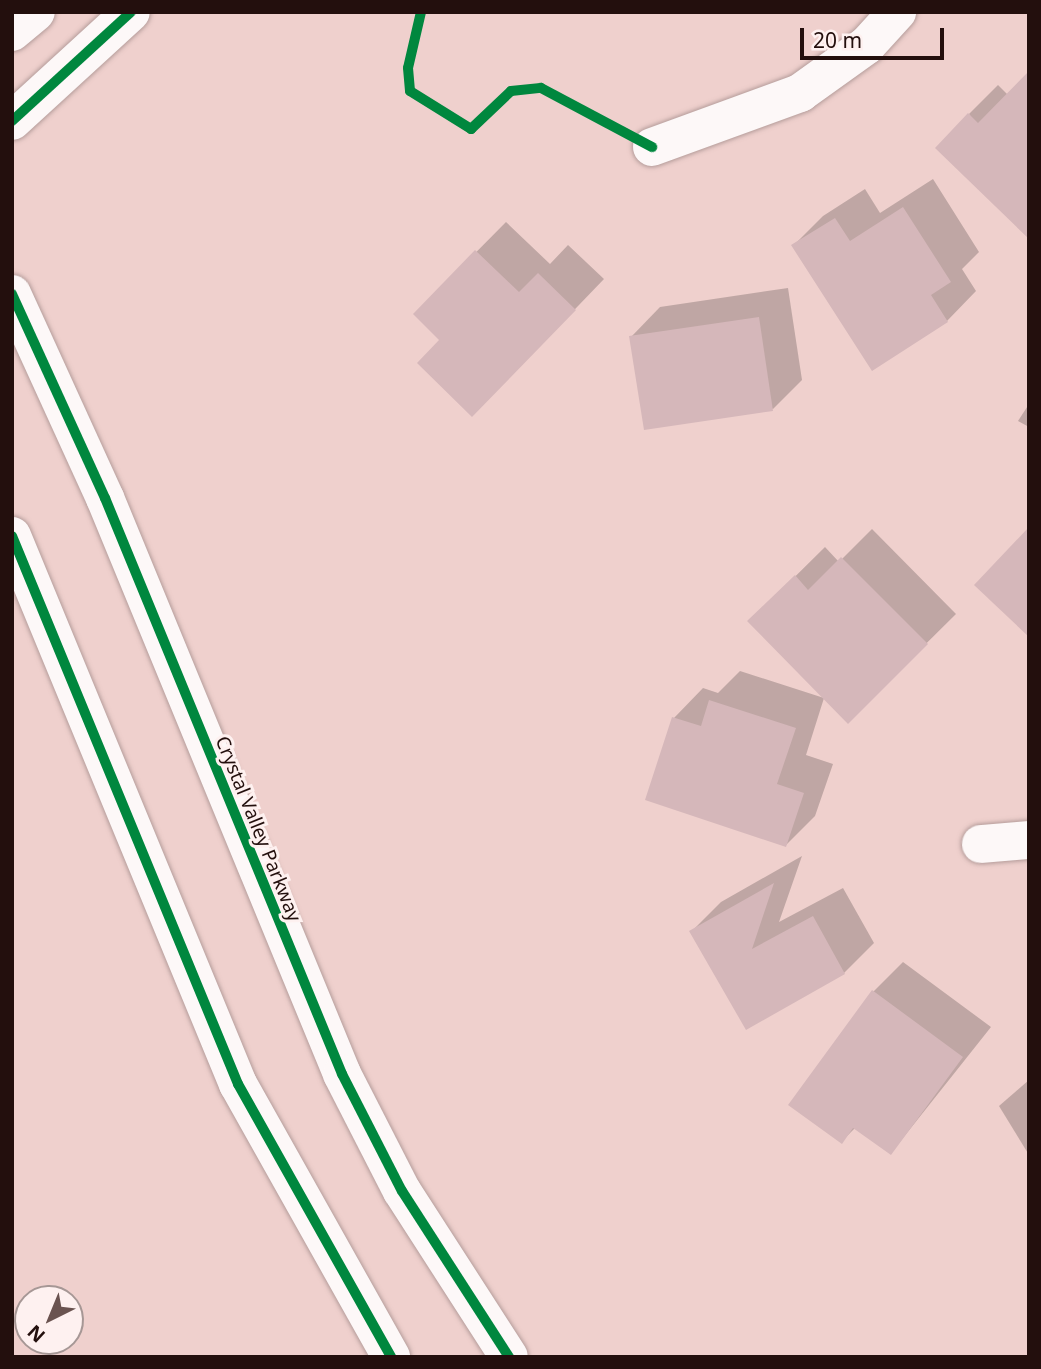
<!DOCTYPE html>
<html>
<head>
<meta charset="utf-8">
<style>
	body { margin:0 }
	#map { position:relative; width:1041px; height:1369px; overflow:hidden; background:#efd0cd; font-family:"Noto Sans",sans-serif }
	div>[style] { position:absolute }
	[style*='--x'] { left:calc(var(--x)*1px); top:calc(var(--y)*1px); width:calc(var(--w)*1px); rotate:calc(var(--a)*1deg) }
	.shadow>* { inset:0; background:#0003 }
	.building>* { inset:0; background:#d5b7ba }
	.roads { filter:drop-shadow(0 0 2px #b59d9b) drop-shadow(0 0 2px #b59d9b) }
	.street>* { height:38px; margin:-19px; padding:0 19px; transform-origin:19px; border-radius:19px; background:#fdf8f8 }
	.secondary>* { height:38px; margin:-19px; padding:0 19px; transform-origin:19px; border-radius:19px; background:#fdf8f8 }
	.cycleway>* { height:10px; margin:-5px; padding:0 5px; transform-origin:5px; border-radius:5px; background:#00873e }
	span { translate:-50% -50%; white-space:nowrap; text-align:center; line-height:1.15; -webkit-text-stroke:6px #fef1f0; paint-order:stroke }
	.street-label { font-size:19px; color:#230f0d }
	.frame { position:absolute; inset:0; border:14px solid #230f0d; pointer-events:none }
	.north { position:absolute; left:14px; top:1285px; width:70px; height:70px; box-sizing:border-box; background:#fef1f0; border:2px solid #a69795; border-radius:50%; rotate:223deg; font-size:19px; font-weight:700; line-height:28px; text-align:center; color:#230f0d }
	.north::after { content:''; display:block; margin:auto; width:24px; height:32px; background:#6a5350; clip-path:polygon(50% 0,100% 100%,50% 72%,0 100%) }
	.scale { position:absolute; left:800px; top:28px; width:144px; height:32px; box-sizing:border-box; border:4px solid #230f0d; border-top:0; padding-left:9px; font-size:21px; line-height:24px; white-space:nowrap; color:#230f0d; -webkit-text-stroke:5px #fef1f0; paint-order:stroke }
</style>
</head>
<body>
<div id="map">
	<div class="shadow">
		<div style="clip-path:polygon(998px 85px,1008px 95px,1029px 206px,969px 114px)"></div>
		<div style="clip-path:polygon(933px 179px,979px 252px,962px 269px,976px 291px,947px 321px,794px 245px,823px 216px,865px 189px,880px 213px)"></div>
		<div style="clip-path:polygon(506px 222px,550px 264px,568px 245px,604px 279px,502px 385px,415px 314px)"></div>
		<div style="clip-path:polygon(788px 288px,802px 380px,773px 409px,631px 337px,660px 307px)"></div>
		<div style="clip-path:polygon(1029px 404px,1029px 427px,1018px 421px)"></div>
		<div style="clip-path:polygon(872px 529px,956px 614px,848px 721px,750px 621px,825px 547px,839px 562px)"></div>
		<div style="clip-path:polygon(740px 671px,824px 698px,806px 755px,833px 764px,815px 816px,786px 845px,674px 718px,703px 688px,718px 693px)"></div>
		<div style="clip-path:polygon(802px 856px,779px 922px,843px 888px,874px 943px,844px 973px,746px 1028px,692px 931px,721px 902px)"></div>
		<div style="clip-path:polygon(903px 962px,991px 1027px,891px 1153px,856px 1127px,841px 1142px,873px 992px)"></div>
		<div style="clip-path:polygon(1029px 1080px,1029px 1155px,999px 1106px)"></div>
	</div>
	<div class="building">
		<div style="clip-path:polygon(1029px 71px,1029px 239px,935px 148px,968px 113px,978px 123px)"></div>
		<div style="clip-path:polygon(903px 207px,951px 282px,931px 295px,948px 322px,872px 371px,791px 245px,835px 218px,850px 241px)"></div>
		<div style="clip-path:polygon(475px 250px,519px 292px,538px 273px,576px 310px,472px 417px,417px 363px,439px 340px,413px 314px)"></div>
		<div style="clip-path:polygon(759px 317px,773px 411px,644px 430px,629px 336px)"></div>
		<div style="clip-path:polygon(1029px 527px,1029px 637px,974px 585px)"></div>
		<div style="clip-path:polygon(841px 557px,928px 644px,848px 724px,747px 621px,795px 575px,808px 590px)"></div>
		<div style="clip-path:polygon(709px 700px,796px 728px,777px 784px,804px 793px,786px 847px,645px 800px,672px 717px,701px 726px)"></div>
		<div style="clip-path:polygon(774px 883px,752px 949px,813px 916px,845px 974px,746px 1030px,689px 931px)"></div>
		<div style="clip-path:polygon(872px 990px,963px 1057px,891px 1155px,853px 1128px,842px 1144px,788px 1105px)"></div>
	</div>
	<div class="roads">
		<div class="street">
			<div style="--x:652;--y:147;--w:158;--a:-20"></div>
			<div style="--x:800;--y:93;--w:82;--a:-35.6"></div>
			<div style="--x:867;--y:45;--w:45;--a:-47.7"></div>
			<div style="--x:981;--y:844;--w:48;--a:-4.8"></div>
		</div>
		<div class="secondary">
			<div style="--x:12;--y:32;--w:31;--a:-40"></div>
			<div style="--x:12;--y:121;--w:161;--a:-42.5"></div>
			<div style="--x:12;--y:294;--w:224;--a:65.5"></div>
			<div style="--x:105;--y:498;--w:623;--a:67.63"></div>
			<div style="--x:342;--y:1074;--w:131;--a:62.9"></div>
			<div style="--x:402;--y:1191;--w:197;--a:57.2"></div>
			<div style="--x:12;--y:536;--w:593;--a:67.59"></div>
			<div style="--x:238;--y:1084;--w:313;--a:60.7"></div>
		</div>
	</div>
	<div class="cycleway">
		<div style="--x:421;--y:12;--w:57;--a:103.1"></div>
		<div style="--x:408;--y:68;--w:23;--a:85"></div>
		<div style="--x:410;--y:91;--w:72;--a:31.9"></div>
		<div style="--x:471;--y:129;--w:55;--a:-43.5"></div>
		<div style="--x:511;--y:91;--w:30;--a:-6"></div>
		<div style="--x:541;--y:88;--w:126;--a:28"></div>
		<div style="--x:12;--y:121;--w:161;--a:-42.5"></div>
		<div style="--x:12;--y:294;--w:224;--a:65.5"></div>
		<div style="--x:105;--y:498;--w:623;--a:67.63"></div>
		<div style="--x:342;--y:1074;--w:131;--a:62.9"></div>
		<div style="--x:402;--y:1191;--w:197;--a:57.2"></div>
		<div style="--x:12;--y:536;--w:593;--a:67.59"></div>
		<div style="--x:238;--y:1084;--w:313;--a:60.7"></div>
	</div>
	<div class="street-label">
		<span style="left:258px;top:829px;rotate:68deg">Crystal Valley Parkway</span>
	</div>
	<div class="frame"></div>
	<div class="north">N</div>
	<div class="scale">20 m</div>
</div>
</body>
</html>
